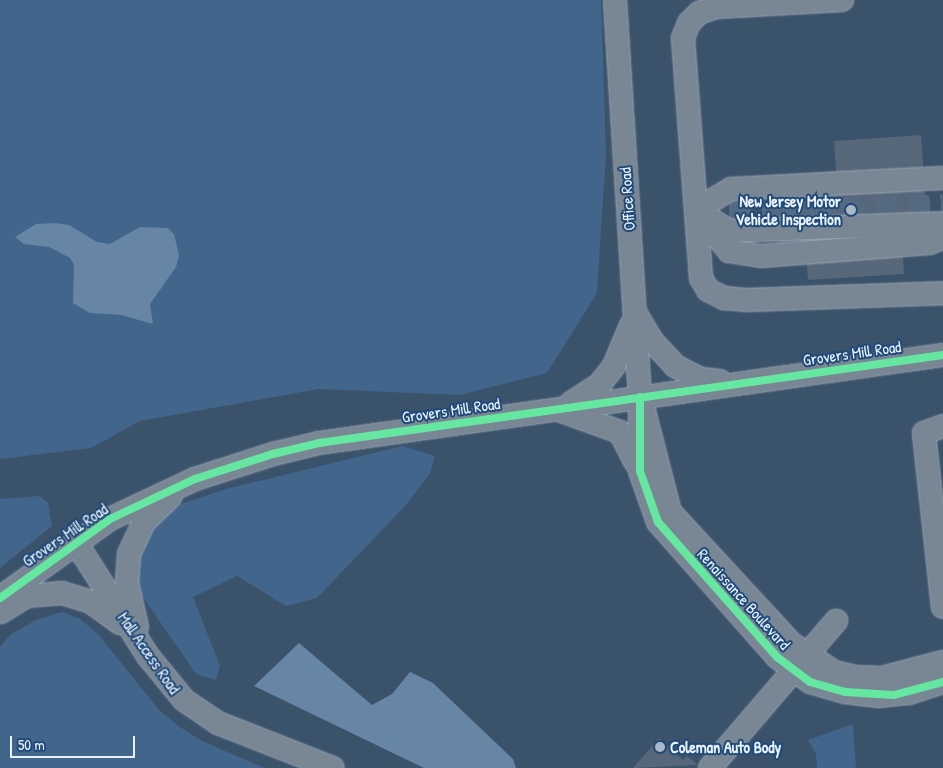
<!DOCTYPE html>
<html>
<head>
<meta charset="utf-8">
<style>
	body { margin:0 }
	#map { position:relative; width:943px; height:768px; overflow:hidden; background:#3b526b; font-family:"Patrick Hand",sans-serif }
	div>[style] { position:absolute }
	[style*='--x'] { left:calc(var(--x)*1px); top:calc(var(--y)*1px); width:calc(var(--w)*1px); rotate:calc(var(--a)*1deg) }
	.green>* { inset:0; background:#42658c }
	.water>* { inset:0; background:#6785a4 }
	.building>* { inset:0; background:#57677a }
	.minor-tunnel>* { height:22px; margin-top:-11px; transform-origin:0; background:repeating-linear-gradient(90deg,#556a80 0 22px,transparent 0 33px) }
	.roads { filter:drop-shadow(0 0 1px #9da9b6) drop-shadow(0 0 1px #9da9b6) }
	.minor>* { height:22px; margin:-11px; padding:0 11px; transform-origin:11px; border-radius:11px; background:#798694 }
	.cycleway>* { height:8px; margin:-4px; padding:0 4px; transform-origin:4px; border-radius:4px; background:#66e7a1 }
	.dots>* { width:14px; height:14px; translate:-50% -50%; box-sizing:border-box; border:2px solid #1f4a7a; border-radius:50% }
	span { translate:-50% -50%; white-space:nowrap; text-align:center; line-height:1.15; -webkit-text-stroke:4px #1f4a7a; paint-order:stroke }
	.street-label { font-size:16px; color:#e8f1f8 }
	.poi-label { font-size:16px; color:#e8f1f8; font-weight:700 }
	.right { translate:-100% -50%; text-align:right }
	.left { translate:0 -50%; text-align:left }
	.scale { position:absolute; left:10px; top:736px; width:125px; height:22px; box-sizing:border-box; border:2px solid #e8f1f8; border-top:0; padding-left:6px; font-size:15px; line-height:18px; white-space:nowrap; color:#e8f1f8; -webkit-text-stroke:4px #1f4a7a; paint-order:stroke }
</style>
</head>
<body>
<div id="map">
	<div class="green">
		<div style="clip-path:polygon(0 0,601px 0,606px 154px,597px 293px,547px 373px,460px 395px,319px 389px,140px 421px,91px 448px,0 459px)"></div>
		<div style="clip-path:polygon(402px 446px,435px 456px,430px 473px,407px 504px,317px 598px,286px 606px,237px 576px,193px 597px,220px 666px,216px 680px,196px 674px,138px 590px,134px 557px,154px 525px,178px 505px,226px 489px)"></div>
		<div style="clip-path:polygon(40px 496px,48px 503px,52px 526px,0 568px,0 499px)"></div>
		<div style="clip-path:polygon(62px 612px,80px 619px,98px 634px,160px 711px,180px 727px,202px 741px,265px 768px,0 768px,0 647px,11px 634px,36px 620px)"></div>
		<div style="clip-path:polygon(853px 724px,856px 768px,817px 768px,816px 754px,808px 740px)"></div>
	</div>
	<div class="water">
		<div style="clip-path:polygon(55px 223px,69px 225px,97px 242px,110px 244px,140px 227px,168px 228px,174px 234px,179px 255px,176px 267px,150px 304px,153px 324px,121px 315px,90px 313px,73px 303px,74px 265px,70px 258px,49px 247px,24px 244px,15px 237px,36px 224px)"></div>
		<div style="clip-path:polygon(299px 643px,372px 705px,392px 694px,410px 672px,433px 683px,513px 759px,516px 768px,424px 768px,254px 686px)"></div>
	</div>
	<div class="building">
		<div style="clip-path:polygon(921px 135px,928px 235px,902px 237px,904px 274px,808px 280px,805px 240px,778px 242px,773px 176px,836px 171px,834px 141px)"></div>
		<div style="clip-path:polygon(659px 738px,683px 760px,687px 756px,698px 765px,633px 768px)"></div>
	</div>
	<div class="minor-tunnel">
		<div style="--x:696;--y:210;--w:80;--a:2.1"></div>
		<div style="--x:776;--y:213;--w:167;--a:-2.7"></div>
	</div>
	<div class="roads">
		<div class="minor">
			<div style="--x:615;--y:0;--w:398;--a:86.4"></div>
			<div style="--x:640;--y:397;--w:74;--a:90"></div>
			<div style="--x:640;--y:471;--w:54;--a:70.6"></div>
			<div style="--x:658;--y:522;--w:180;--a:48.6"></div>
			<div style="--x:777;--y:657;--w:41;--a:37.1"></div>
			<div style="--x:810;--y:682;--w:36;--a:16"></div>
			<div style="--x:845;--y:692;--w:34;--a:7"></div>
			<div style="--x:879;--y:696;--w:30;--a:-6"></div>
			<div style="--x:909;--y:693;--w:36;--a:-18"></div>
			<div style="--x:842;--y:0;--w:126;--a:176.8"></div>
			<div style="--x:716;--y:7;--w:18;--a:161"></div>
			<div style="--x:699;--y:13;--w:14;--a:135"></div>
			<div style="--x:689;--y:23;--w:16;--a:112"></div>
			<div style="--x:683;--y:38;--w:241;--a:85.7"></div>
			<div style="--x:701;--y:278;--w:14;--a:60"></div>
			<div style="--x:708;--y:290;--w:18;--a:27"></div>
			<div style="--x:724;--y:298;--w:23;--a:5"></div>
			<div style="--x:747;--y:300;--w:196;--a:-2"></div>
			<div style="--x:696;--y:210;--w:53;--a:51.2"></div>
			<div style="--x:729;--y:251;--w:32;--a:9"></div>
			<div style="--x:761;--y:256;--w:169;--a:-4.4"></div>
			<div style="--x:929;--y:243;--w:15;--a:-20"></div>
			<div style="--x:696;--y:210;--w:41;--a:-31"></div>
			<div style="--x:731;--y:189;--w:212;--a:-3"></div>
			<div style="--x:706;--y:216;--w:27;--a:33"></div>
			<div style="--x:729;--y:231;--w:214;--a:-2.1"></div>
			<div style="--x:636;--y:314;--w:31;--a:59"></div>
			<div style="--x:652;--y:341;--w:34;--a:47"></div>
			<div style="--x:675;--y:366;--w:29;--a:27"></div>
			<div style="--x:701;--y:379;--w:19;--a:6"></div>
			<div style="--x:571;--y:403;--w:35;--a:-33"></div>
			<div style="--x:600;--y:384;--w:23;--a:-52"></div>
			<div style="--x:614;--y:366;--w:44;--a:-67.5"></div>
			<div style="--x:644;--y:411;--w:104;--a:75.6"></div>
			<div style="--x:670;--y:512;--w:180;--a:47.3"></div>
			<div style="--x:792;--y:644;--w:50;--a:33.7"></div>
			<div style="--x:834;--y:672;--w:23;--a:13"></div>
			<div style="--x:856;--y:677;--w:26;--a:2"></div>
			<div style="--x:882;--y:678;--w:63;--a:-14.7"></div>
			<div style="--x:564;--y:412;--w:59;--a:19.7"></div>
			<div style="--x:620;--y:432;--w:33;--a:63"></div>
			<div style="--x:943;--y:426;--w:20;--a:160"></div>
			<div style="--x:924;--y:433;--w:175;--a:83.8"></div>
			<div style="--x:75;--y:541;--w:136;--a:57.6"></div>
			<div style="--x:148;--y:656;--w:57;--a:50.7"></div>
			<div style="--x:184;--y:700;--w:41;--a:34.1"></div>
			<div style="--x:218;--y:723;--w:123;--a:21.4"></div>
			<div style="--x:0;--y:598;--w:135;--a:-35.7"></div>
			<div style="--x:110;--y:519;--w:94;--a:-25.2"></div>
			<div style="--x:195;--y:479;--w:82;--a:-17.8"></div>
			<div style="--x:273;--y:454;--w:47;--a:-13.4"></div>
			<div style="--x:319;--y:443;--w:630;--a:-8.03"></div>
			<div style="--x:1;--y:612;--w:31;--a:-32"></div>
			<div style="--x:27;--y:596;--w:35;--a:-5"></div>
			<div style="--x:62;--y:593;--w:30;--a:17"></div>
			<div style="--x:91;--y:602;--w:36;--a:36"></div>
			<div style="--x:137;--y:627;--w:45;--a:-102.8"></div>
			<div style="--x:127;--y:583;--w:29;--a:-86"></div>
			<div style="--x:129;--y:554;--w:35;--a:-65"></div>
			<div style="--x:144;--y:522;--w:37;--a:-44"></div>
			<div style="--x:710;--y:768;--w:194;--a:-49.4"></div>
		</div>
	</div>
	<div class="cycleway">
		<div style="--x:640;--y:397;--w:74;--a:90"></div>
		<div style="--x:640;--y:471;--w:54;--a:70.6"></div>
		<div style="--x:658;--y:522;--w:180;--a:48.6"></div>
		<div style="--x:777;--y:657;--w:41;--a:37.1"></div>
		<div style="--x:810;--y:682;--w:36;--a:16"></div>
		<div style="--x:845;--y:692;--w:49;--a:3.5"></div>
		<div style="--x:894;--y:695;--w:51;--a:-14.9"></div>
		<div style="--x:0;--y:598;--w:135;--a:-35.7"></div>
		<div style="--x:110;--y:519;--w:94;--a:-25.2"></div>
		<div style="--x:195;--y:479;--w:82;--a:-17.8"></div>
		<div style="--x:273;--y:454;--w:47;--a:-13.4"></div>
		<div style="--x:319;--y:443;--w:630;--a:-8.03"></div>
	</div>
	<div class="dots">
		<div style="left:851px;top:210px;background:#abb9c7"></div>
		<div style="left:660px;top:747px;background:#abb9c7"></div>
	</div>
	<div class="street-label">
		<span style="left:627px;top:199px;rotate:-94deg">Office Road</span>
		<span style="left:852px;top:353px;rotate:-8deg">Grovers Mill Road</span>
		<span style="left:451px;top:410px;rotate:-8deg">Grovers Mill Road</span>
		<span style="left:65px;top:535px;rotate:-34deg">Grovers Mill Road</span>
		<span style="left:744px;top:599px;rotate:48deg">Renaissance Boulevard</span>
		<span style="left:149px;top:653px;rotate:55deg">Mall Access Road</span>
	</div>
	<div class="poi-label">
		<span class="right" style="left:841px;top:210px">New Jersey Motor<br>Vehicle Inspection</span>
		<span class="left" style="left:670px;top:747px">Coleman Auto Body</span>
	</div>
	<div class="scale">50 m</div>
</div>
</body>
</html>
